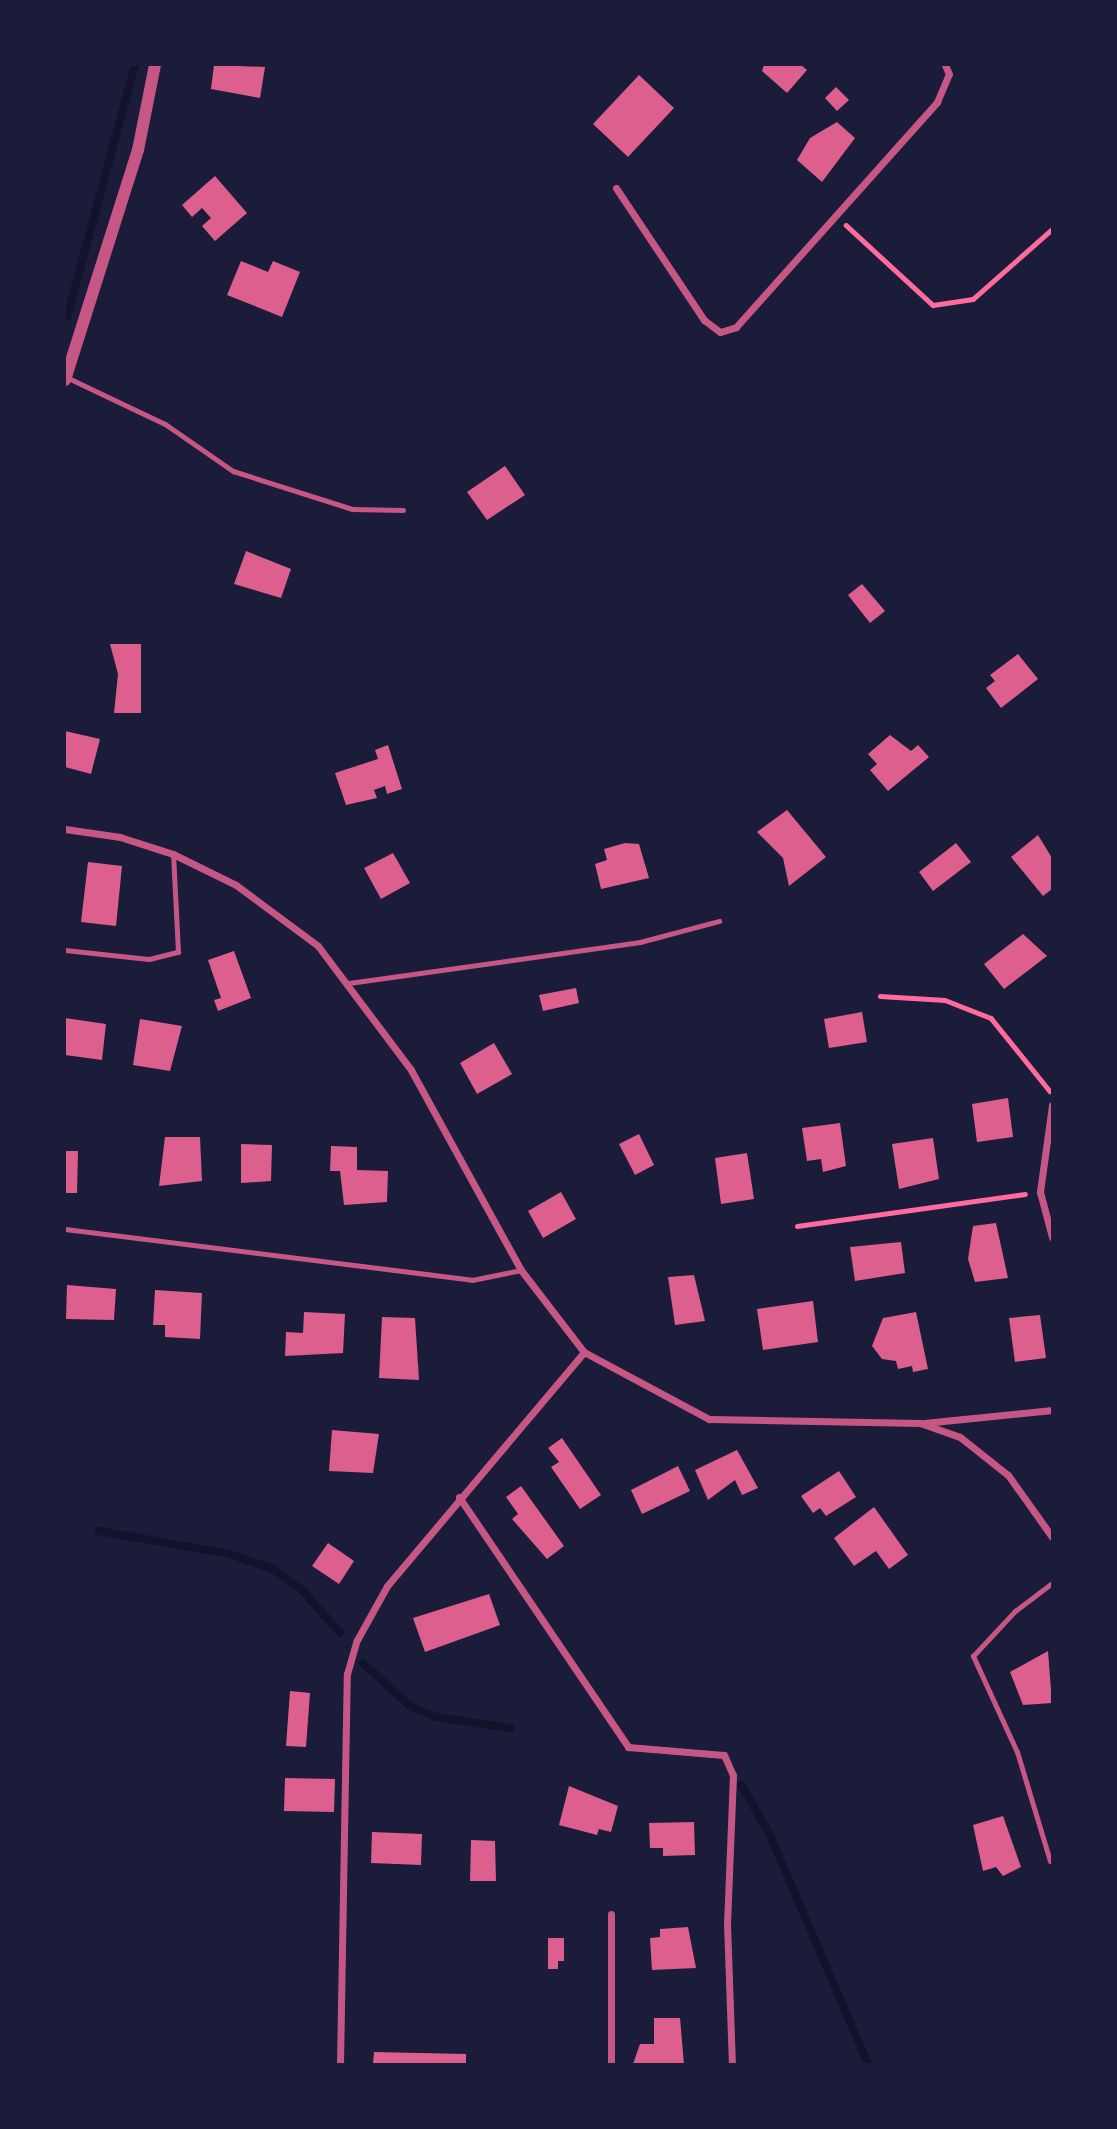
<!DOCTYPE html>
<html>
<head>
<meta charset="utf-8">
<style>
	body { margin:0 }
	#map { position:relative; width:1117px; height:2129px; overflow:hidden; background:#1b1b3a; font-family:Lato,sans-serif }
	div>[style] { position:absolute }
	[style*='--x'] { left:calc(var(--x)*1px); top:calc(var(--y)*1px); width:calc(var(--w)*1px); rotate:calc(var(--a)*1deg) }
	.stream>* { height:8px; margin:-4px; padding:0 4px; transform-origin:4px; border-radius:4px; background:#12122b }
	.building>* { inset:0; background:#dd5f8e }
	.path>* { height:4.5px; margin:-2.25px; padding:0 2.25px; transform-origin:2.25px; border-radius:2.25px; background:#ff6b9d }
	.service>* { height:5px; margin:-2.5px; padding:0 2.5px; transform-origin:2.5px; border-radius:2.5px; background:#c65784 }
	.minor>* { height:7px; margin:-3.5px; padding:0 3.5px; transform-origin:3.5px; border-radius:3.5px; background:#c65784 }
	.tertiary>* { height:12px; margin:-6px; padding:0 6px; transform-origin:6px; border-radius:6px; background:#c65784 }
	span { translate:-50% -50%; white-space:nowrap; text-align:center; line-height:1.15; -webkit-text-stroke:6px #1b1b3a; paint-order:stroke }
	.frame { position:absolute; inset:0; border:66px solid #1b1b3a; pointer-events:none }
</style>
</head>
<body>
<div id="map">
	<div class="stream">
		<div style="--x:67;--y:317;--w:261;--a:-74.9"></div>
		<div style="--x:99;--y:1531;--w:132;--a:10"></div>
		<div style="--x:229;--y:1554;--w:46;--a:18.8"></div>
		<div style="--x:273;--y:1569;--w:37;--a:36"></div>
		<div style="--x:303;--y:1591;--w:56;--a:48.6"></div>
		<div style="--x:363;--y:1663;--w:64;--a:42.5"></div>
		<div style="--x:410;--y:1706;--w:28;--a:23"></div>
		<div style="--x:436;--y:1717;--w:75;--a:8.5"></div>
		<div style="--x:741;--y:1785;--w:56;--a:59.7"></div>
		<div style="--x:769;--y:1833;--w:251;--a:66.8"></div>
	</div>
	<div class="building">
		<div style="clip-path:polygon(214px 65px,265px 67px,260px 98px,211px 89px)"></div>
		<div style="clip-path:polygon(764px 65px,801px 65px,807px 70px,787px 93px,762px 71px)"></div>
		<div style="clip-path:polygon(639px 75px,674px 108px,628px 157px,593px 124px)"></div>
		<div style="clip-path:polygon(836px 87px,849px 100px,837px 111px,825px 98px)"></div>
		<div style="clip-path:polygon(837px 122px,855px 138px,822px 182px,797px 160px,810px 138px)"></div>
		<div style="clip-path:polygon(215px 176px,247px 213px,215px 241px,202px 226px,211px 218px,202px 208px,192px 217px,182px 205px)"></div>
		<div style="clip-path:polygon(241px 261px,268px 272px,273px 261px,300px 272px,282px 317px,227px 295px)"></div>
		<div style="clip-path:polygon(505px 466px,525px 495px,487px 520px,467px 492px)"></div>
		<div style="clip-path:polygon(246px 551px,291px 569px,281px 598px,234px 584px)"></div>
		<div style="clip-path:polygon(862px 584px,885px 611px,870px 623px,848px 595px)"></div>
		<div style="clip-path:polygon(110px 644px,141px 644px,141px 713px,114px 713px,118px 674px)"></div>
		<div style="clip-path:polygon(1018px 654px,1038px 679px,1001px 708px,986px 688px,995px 681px,990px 675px)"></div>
		<div style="clip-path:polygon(65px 731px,100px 739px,91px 774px,65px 767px)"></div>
		<div style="clip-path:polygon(890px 735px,911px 751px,918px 745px,929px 757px,888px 791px,870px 770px,877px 764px,868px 754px)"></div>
		<div style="clip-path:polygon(388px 745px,402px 789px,387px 794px,385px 786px,374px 790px,377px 798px,346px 805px,335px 773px,378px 759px,375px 750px)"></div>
		<div style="clip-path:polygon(787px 810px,826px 857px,789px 886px,783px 858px,757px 832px)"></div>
		<div style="clip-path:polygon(1038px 835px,1052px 858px,1052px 889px,1043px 896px,1011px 857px)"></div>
		<div style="clip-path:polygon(625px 843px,639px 844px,649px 878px,601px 889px,595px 864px,607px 860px,604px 849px)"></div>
		<div style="clip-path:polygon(956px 843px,971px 862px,933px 891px,919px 872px)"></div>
		<div style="clip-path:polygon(393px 853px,410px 883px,381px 899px,364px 868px)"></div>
		<div style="clip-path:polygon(88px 862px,122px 866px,116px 926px,81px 922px)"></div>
		<div style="clip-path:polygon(1023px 934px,1047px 956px,1004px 989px,984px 964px)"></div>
		<div style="clip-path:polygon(234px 951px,251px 998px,218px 1011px,214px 1000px,221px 998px,208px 960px)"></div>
		<div style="clip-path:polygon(576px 988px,579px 1003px,543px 1011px,539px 995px)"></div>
		<div style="clip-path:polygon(862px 1012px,867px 1042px,829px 1048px,824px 1019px)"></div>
		<div style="clip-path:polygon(65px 1018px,106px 1024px,102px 1060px,65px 1055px)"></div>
		<div style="clip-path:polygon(140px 1019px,182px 1026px,170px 1071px,133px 1065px)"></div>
		<div style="clip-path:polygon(494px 1043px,512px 1074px,477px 1094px,460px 1063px)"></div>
		<div style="clip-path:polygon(1008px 1098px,1013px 1137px,977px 1142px,972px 1104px)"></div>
		<div style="clip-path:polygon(840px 1123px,846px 1166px,823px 1172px,821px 1159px,807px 1161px,802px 1128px)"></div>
		<div style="clip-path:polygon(639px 1134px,654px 1165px,635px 1175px,619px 1144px)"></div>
		<div style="clip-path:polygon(165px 1137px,200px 1137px,202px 1181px,159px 1186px)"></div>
		<div style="clip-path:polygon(933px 1138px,939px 1179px,899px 1189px,892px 1144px)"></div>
		<div style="clip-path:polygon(241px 1144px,272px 1145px,271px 1181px,241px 1183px)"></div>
		<div style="clip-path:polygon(331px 1146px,357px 1147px,357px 1170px,388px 1171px,387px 1202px,344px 1205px,340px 1171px,330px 1171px)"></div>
		<div style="clip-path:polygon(65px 1151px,78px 1151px,77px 1193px,65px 1193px)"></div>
		<div style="clip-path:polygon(747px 1153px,754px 1199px,721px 1204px,715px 1158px)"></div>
		<div style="clip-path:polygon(561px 1192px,576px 1219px,543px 1238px,528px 1211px)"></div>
		<div style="clip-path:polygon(996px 1223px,1008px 1278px,975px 1282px,968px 1259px,973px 1226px)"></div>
		<div style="clip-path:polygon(901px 1242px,905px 1273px,855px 1281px,850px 1247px)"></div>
		<div style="clip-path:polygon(694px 1275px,705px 1321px,675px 1325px,668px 1277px)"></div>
		<div style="clip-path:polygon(67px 1285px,116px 1289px,114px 1320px,66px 1319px)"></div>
		<div style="clip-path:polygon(155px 1290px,202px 1293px,200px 1339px,165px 1337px,165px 1325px,153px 1325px)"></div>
		<div style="clip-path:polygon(813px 1301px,818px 1342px,763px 1350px,757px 1309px)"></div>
		<div style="clip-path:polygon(304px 1312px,345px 1314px,343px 1353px,285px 1356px,286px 1332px,303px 1333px)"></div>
		<div style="clip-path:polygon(916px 1312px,928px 1369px,913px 1372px,912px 1366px,898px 1369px,896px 1361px,882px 1359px,872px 1346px,883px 1318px)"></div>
		<div style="clip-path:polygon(1040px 1315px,1046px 1358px,1015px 1362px,1009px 1318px)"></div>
		<div style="clip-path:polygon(382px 1317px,415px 1318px,419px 1380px,379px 1378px)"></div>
		<div style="clip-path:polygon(332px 1430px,379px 1434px,373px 1473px,329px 1471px)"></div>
		<div style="clip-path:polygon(562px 1438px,601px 1495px,580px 1509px,551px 1467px,559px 1462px,548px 1448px)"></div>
		<div style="clip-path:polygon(737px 1450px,758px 1488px,742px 1495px,735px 1480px,708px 1500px,695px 1470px)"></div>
		<div style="clip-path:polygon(678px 1466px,690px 1491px,642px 1514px,631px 1490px)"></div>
		<div style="clip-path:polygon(839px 1471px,856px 1497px,826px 1516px,820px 1508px,813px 1513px,801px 1496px)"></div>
		<div style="clip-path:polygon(521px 1486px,564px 1546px,547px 1559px,512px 1519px,518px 1514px,506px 1497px)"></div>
		<div style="clip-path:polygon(874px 1507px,908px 1555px,889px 1569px,876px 1551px,854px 1566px,834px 1538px)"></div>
		<div style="clip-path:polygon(328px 1543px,354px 1561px,339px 1584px,312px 1566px)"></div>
		<div style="clip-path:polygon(489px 1594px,500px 1625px,425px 1652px,413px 1618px)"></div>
		<div style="clip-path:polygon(1048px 1651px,1052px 1703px,1023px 1705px,1010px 1672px)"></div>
		<div style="clip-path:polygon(290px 1691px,310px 1693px,306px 1747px,286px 1746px)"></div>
		<div style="clip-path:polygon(285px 1778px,335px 1779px,334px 1812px,284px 1811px)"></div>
		<div style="clip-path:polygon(569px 1786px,618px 1806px,611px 1832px,599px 1829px,597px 1835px,559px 1825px)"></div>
		<div style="clip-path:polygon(1003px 1816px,1021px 1867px,1003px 1876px,996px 1867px,983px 1871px,973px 1825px)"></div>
		<div style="clip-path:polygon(694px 1822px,695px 1855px,663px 1856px,663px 1848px,650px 1848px,649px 1823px)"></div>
		<div style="clip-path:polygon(372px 1832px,422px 1834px,421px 1865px,371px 1863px)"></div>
		<div style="clip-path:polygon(471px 1840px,495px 1841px,496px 1881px,470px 1881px)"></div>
		<div style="clip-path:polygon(688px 1927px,696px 1968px,652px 1970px,650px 1938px,660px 1937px,660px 1929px)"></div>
		<div style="clip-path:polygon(548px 1938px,564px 1938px,564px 1961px,558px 1961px,558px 1969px,548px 1969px)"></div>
		<div style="clip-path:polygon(654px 2018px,680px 2018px,684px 2064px,633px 2064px,640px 2044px,654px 2044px)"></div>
		<div style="clip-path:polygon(374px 2052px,466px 2054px,466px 2064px,373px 2064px)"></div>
	</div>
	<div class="path">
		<div style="--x:846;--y:225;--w:118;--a:42.6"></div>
		<div style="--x:933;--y:305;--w:40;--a:-8.5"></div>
		<div style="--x:973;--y:299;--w:106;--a:-41.5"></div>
		<div style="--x:880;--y:996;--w:65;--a:3.5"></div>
		<div style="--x:945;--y:1000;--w:49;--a:21.4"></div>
		<div style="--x:991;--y:1018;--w:94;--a:51.1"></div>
		<div style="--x:797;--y:1226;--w:230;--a:-8"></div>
	</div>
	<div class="service">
		<div style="--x:66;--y:377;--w:110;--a:25.4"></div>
		<div style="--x:165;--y:424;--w:83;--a:34.7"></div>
		<div style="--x:233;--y:471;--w:125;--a:17.7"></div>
		<div style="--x:352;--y:509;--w:51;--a:1.1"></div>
		<div style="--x:65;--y:950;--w:84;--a:6.1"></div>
		<div style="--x:149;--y:959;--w:30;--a:-14"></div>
		<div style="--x:178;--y:952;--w:98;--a:-92.9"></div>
		<div style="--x:349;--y:983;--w:294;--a:-8"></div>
		<div style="--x:640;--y:942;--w:82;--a:-14.9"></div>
		<div style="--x:65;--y:1229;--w:410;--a:7.1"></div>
		<div style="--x:472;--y:1280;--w:50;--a:-11.5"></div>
		<div style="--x:1050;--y:1861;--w:114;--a:-106.8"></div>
		<div style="--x:1017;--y:1752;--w:106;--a:-114.6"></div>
		<div style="--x:973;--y:1656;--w:62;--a:-47"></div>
		<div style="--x:1015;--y:1611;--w:46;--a:-37.1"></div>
	</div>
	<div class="minor">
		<div style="--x:616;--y:188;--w:159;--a:56.3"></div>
		<div style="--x:704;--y:320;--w:20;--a:37"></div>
		<div style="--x:720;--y:332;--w:17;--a:-17"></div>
		<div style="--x:736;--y:327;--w:302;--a:-48.2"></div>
		<div style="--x:937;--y:102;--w:30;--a:-67"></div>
		<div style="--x:949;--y:74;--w:10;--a:-114"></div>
		<div style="--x:65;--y:829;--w:56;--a:8.3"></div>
		<div style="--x:120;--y:837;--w:56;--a:17.8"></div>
		<div style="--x:173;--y:854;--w:70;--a:26.2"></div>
		<div style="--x:236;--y:885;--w:102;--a:36.6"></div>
		<div style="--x:318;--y:946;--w:155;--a:53.1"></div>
		<div style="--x:411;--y:1070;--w:228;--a:61.2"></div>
		<div style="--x:521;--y:1270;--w:103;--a:52.5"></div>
		<div style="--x:584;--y:1352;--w:142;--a:28.2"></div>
		<div style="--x:709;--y:1419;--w:211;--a:1.1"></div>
		<div style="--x:920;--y:1423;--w:42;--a:19.3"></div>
		<div style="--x:960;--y:1437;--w:61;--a:38.4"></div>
		<div style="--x:1008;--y:1475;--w:76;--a:54.6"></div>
		<div style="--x:1052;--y:1105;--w:88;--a:97.9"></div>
		<div style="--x:1040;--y:1192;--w:47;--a:75.1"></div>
		<div style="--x:924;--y:1423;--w:129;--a:-5.8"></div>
		<div style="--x:459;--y:1497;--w:302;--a:55.9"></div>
		<div style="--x:628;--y:1747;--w:96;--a:4.8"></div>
		<div style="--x:724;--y:1755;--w:22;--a:66"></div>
		<div style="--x:733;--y:1775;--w:148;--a:92.3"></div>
		<div style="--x:727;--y:1923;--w:141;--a:88"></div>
		<div style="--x:340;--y:2064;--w:390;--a:-89"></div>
		<div style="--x:347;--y:1674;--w:35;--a:-74"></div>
		<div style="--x:357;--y:1640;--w:62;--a:-60.9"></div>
		<div style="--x:387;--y:1586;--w:306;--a:-49.9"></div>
		<div style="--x:611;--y:2064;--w:150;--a:-90"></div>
	</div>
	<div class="tertiary">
		<div style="--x:65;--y:380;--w:241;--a:-72.4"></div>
		<div style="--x:138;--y:150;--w:87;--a:-78.7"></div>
	</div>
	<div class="frame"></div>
</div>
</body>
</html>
